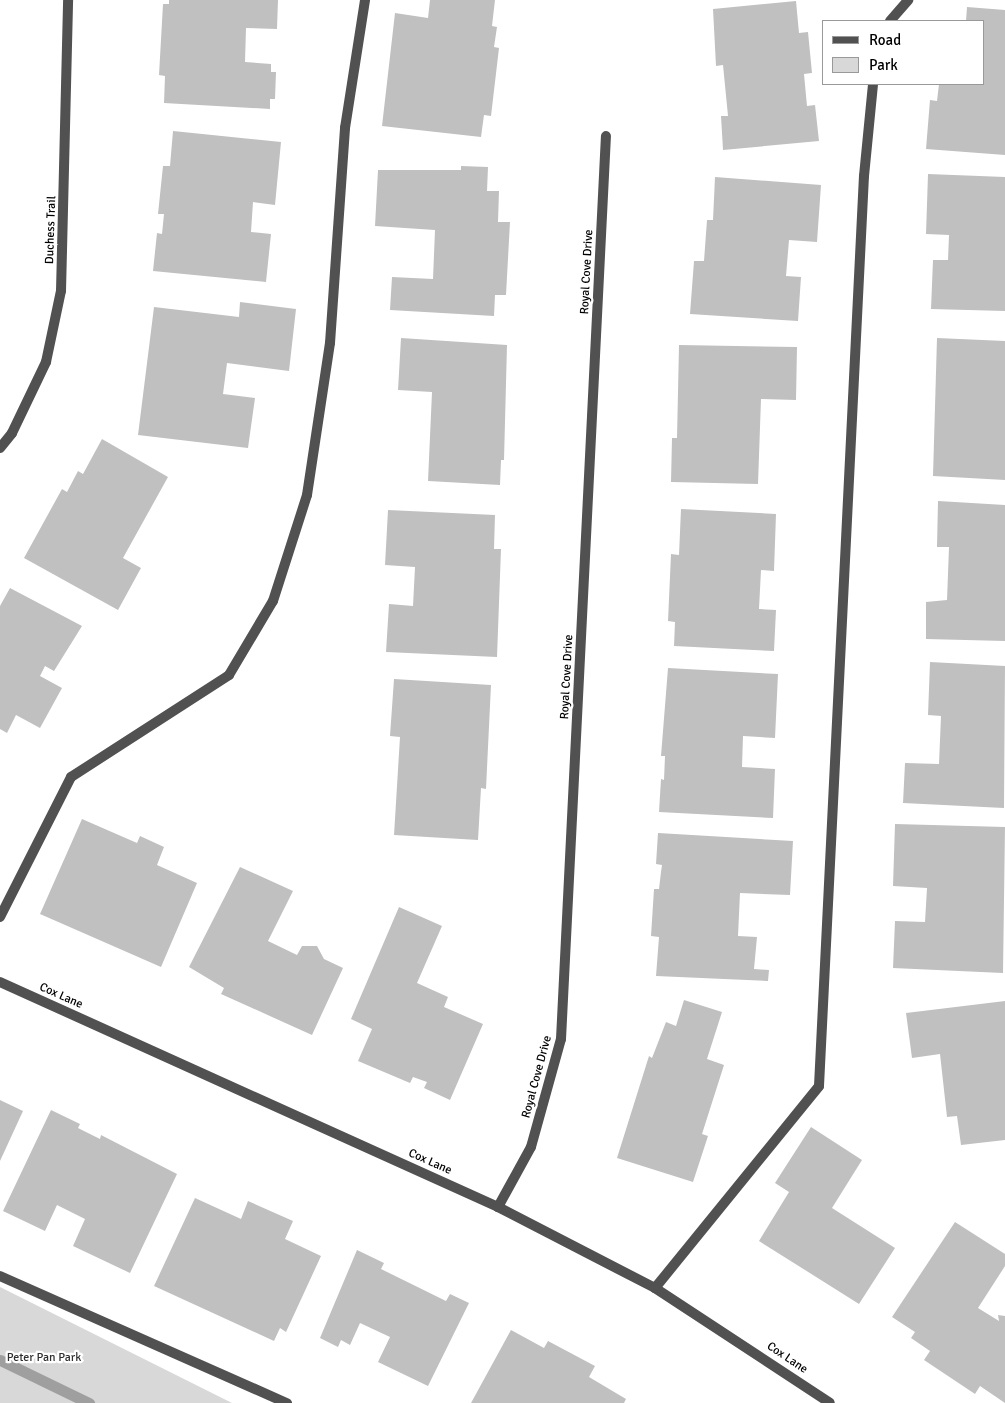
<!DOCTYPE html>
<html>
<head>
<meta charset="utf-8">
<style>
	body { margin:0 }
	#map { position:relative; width:1005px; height:1403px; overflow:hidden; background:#fff; font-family:Signika,sans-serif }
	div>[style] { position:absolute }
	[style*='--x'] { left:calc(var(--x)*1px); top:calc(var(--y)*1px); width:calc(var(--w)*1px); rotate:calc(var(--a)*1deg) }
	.green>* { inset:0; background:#d8d8d8 }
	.stream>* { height:11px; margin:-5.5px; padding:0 5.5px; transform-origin:5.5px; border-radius:5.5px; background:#9f9f9f }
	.building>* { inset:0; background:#c0c0c0 }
	.service>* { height:10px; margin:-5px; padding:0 5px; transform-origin:5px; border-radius:5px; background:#515151 }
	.minor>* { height:10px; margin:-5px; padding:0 5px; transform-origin:5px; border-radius:5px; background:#515151 }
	span { translate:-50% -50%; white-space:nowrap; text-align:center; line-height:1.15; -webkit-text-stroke:4.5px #fff; paint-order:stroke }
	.street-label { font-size:12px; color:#000 }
	.park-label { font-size:12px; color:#2f2f2f }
	.legend { position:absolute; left:822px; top:20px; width:162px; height:65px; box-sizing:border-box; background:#fff; border:1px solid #999; margin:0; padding:6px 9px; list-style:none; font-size:15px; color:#000 }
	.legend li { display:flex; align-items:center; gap:10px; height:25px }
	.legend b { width:25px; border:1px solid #999 }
</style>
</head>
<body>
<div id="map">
	<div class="green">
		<div style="clip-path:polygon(0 1287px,232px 1403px,0 1403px)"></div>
	</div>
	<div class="stream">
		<div style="--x:0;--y:1360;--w:99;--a:25.8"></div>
	</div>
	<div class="building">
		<div style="clip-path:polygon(169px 0,278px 0,277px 29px,246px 28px,245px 62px,271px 64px,271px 72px,276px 72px,275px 99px,270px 99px,270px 109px,164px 103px,165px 76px,159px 75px,163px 4px,169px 4px)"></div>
		<div style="clip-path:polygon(430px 0,495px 0,492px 26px,497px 27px,494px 47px,499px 48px,491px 116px,484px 115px,481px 137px,382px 126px,395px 13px,428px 18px)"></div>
		<div style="clip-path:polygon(796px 1px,799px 33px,808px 32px,812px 73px,804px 74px,807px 106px,815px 105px,819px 141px,723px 150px,721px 116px,728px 116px,723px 65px,716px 66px,713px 9px)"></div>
		<div style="clip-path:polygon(967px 7px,1005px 10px,1005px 155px,926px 149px,930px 100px,937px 101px,939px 84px,984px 84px,984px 21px,966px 21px)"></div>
		<div style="clip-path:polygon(173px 131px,281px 142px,275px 205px,253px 202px,251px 232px,271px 234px,266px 282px,153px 271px,157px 233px,162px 234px,164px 214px,158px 214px,163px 166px,170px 166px)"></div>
		<div style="clip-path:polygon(461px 166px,488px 167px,487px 191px,499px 191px,498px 222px,510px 222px,506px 295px,495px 295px,494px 316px,390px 310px,392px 277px,433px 279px,435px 230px,375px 226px,378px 170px,461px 170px)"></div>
		<div style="clip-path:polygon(928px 174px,1005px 177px,1005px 311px,931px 309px,933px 260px,948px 260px,949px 235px,926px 234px)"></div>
		<div style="clip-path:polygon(715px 177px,821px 185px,817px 242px,789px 240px,786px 276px,801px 277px,798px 321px,690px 314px,694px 261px,704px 261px,707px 220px,713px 220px)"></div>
		<div style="clip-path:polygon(240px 302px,296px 309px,289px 371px,227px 363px,223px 394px,255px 398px,248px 448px,138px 435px,154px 307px,239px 317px)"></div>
		<div style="clip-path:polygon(401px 338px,507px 345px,504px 460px,501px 460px,500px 485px,428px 481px,432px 392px,398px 390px)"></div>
		<div style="clip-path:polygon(937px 338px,1005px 341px,1005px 480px,933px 476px)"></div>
		<div style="clip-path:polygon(679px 345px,797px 347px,796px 400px,761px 399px,758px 484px,671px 482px,672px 438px,677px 438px)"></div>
		<div style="clip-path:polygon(102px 439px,168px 477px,123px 558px,141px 568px,118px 610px,24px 558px,62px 489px,67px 492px,78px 471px,83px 474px)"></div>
		<div style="clip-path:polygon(938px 501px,1005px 505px,1005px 641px,926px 639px,926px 602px,947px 600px,949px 547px,937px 547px)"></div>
		<div style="clip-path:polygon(681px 509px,776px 514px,774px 571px,761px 570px,759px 609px,776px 610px,774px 651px,674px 646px,675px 622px,668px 621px,671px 554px,679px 555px)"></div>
		<div style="clip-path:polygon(388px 510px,495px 515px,494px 549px,501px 549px,497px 657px,386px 652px,389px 604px,413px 606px,415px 567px,385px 565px)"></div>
		<div style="clip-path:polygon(10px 588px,82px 626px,54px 671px,45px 666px,40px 676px,62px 688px,40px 728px,16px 715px,7px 733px,0 729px,0 606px)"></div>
		<div style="clip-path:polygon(930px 662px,1005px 666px,1004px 808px,903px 803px,905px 763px,939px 764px,941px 716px,928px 715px)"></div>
		<div style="clip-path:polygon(668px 668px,778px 674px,775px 738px,743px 736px,742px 767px,775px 769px,773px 818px,659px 812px,661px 779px,664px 780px,665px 756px,661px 756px)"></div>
		<div style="clip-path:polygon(394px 679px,491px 685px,486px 789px,481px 788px,478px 840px,394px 835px,400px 737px,390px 736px)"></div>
		<div style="clip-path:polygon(82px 819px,137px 843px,140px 836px,164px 847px,157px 865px,197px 883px,161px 967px,40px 914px)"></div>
		<div style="clip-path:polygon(895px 824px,1005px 827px,1003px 973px,893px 968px,895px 921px,925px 922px,927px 888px,893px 886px)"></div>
		<div style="clip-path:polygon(658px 833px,793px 841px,790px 895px,740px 893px,738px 936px,757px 937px,754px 969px,769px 970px,768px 981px,656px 976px,659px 937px,651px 936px,654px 889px,659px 889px,661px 872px,662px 865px,656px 864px)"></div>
		<div style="clip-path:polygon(240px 867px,293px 891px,268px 941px,297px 955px,302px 946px,317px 946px,324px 959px,343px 968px,312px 1035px,221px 994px,224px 988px,189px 967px)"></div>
		<div style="clip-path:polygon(399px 907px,442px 926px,417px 983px,448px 997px,444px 1007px,483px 1024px,450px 1100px,424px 1088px,427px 1082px,413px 1077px,410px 1083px,358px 1061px,372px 1029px,351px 1019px)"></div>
		<div style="clip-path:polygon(684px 1000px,722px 1012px,707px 1059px,724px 1065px,702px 1134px,708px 1136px,693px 1182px,617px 1158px,649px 1056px,652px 1058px,666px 1022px,676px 1026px)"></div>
		<div style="clip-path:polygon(1005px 1001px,1005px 1140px,961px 1145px,957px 1116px,947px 1117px,940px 1054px,912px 1058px,906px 1013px)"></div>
		<div style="clip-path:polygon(0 1100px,23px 1111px,0 1161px)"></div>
		<div style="clip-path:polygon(51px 1110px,80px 1124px,78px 1128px,100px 1139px,101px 1135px,177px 1174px,130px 1273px,73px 1246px,85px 1219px,57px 1205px,45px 1231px,3px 1211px)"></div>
		<div style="clip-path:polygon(811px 1127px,862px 1160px,832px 1208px,895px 1248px,859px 1304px,759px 1241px,789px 1192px,775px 1183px)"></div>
		<div style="clip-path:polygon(195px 1198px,241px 1219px,248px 1201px,293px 1221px,285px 1239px,321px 1256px,286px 1332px,280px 1328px,274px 1341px,154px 1286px)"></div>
		<div style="clip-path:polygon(955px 1222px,1005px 1254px,1005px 1266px,978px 1308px,999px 1321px,998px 1315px,1005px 1316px,1005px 1403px,980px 1386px,975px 1394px,924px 1360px,930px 1351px,911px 1338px,915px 1332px,892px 1317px)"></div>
		<div style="clip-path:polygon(357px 1250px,384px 1263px,381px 1269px,446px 1301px,450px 1294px,469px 1303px,428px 1386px,378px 1362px,390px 1337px,360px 1323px,350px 1345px,341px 1340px,338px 1347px,320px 1338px)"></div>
		<div style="clip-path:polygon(511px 1330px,544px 1348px,548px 1341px,595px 1366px,589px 1377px,626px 1399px,624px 1403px,471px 1403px)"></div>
	</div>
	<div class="service">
		<div style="--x:890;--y:21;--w:28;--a:-49"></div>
		<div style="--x:0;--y:917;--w:157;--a:-63.1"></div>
		<div style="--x:71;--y:777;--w:188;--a:-32.8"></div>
		<div style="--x:229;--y:675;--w:86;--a:-59.3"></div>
		<div style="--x:273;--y:601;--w:111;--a:-72.2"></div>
		<div style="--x:307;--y:495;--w:154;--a:-81.4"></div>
		<div style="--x:330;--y:343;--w:216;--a:-86"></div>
		<div style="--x:345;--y:128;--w:130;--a:-81.1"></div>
		<div style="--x:0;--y:1276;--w:314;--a:23.9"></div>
		<div style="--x:655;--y:1288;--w:260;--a:-50.9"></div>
		<div style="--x:819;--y:1086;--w:911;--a:-87.17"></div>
		<div style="--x:864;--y:176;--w:92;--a:-84.4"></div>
	</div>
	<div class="minor">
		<div style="--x:0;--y:448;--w:19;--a:-51"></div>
		<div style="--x:12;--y:433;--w:79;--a:-64.4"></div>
		<div style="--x:46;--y:362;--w:73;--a:-78.1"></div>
		<div style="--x:61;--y:291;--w:291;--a:-88.6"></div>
		<div style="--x:0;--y:982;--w:546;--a:24.31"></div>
		<div style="--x:498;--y:1207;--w:177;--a:27.3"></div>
		<div style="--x:655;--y:1288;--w:209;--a:33.3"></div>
		<div style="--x:498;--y:1207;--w:68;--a:-61.2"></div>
		<div style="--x:531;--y:1147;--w:112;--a:-74.5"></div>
		<div style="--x:561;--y:1039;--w:904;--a:-87.15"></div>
	</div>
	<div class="street-label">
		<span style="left:51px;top:230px;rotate:-88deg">Duchess Trail</span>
		<span style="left:587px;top:272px;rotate:-87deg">Royal Cove Drive</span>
		<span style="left:567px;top:677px;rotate:-87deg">Royal Cove Drive</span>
		<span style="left:61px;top:996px;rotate:24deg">Cox Lane</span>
		<span style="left:537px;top:1077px;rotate:-75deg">Royal Cove Drive</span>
		<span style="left:430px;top:1162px;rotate:24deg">Cox Lane</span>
		<span style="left:787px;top:1358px;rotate:34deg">Cox Lane</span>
	</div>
	<div class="park-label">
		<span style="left:44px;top:1358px">Peter Pan Park</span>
	</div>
	<ul class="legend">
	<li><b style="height:6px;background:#515151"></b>Road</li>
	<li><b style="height:14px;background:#d8d8d8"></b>Park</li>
	</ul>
</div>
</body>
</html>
